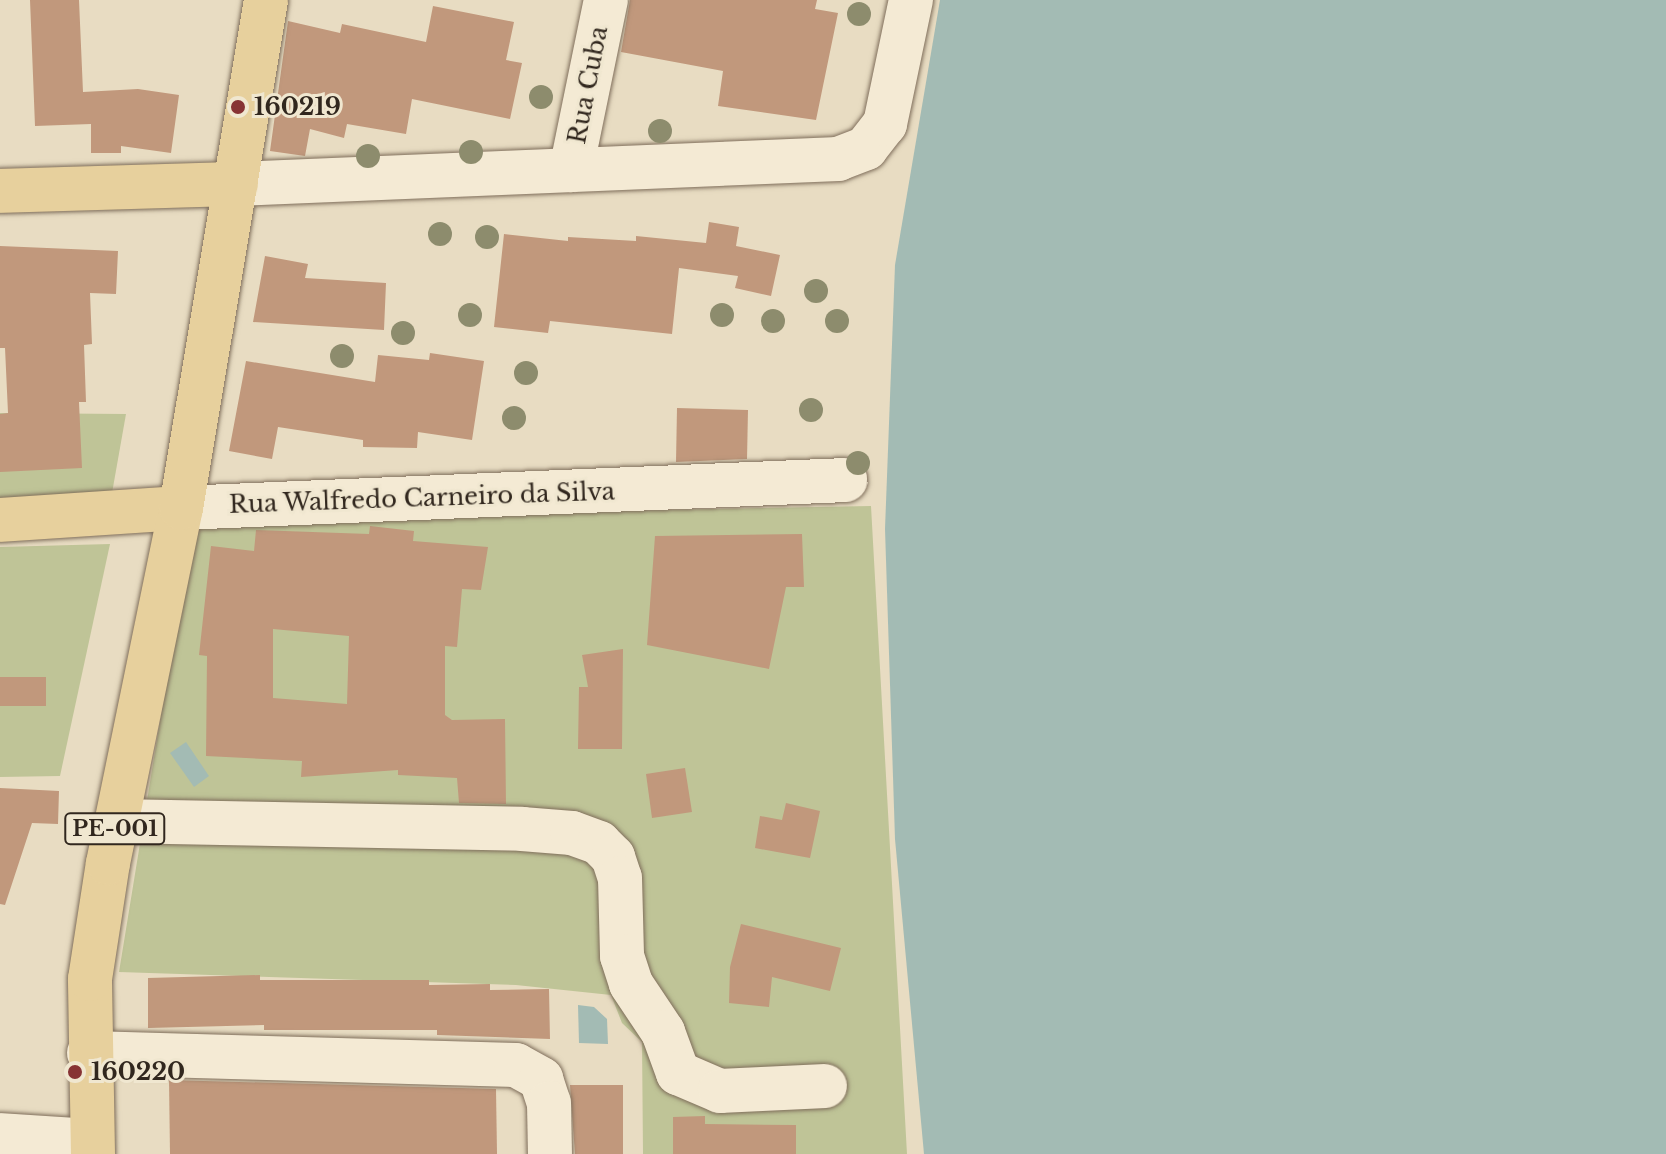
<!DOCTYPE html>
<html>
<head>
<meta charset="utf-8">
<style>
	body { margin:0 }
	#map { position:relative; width:1666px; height:1154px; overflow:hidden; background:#e8dcc2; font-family:"Libre Baskerville",serif }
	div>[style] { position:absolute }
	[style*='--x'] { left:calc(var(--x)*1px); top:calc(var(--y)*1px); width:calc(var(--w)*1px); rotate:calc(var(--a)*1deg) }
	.green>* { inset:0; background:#bfc497 }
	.water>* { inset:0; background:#a3bbb4 }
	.building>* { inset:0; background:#c1987c }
	.roads { filter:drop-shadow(0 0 2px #7f6e5b) drop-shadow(0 0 2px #7f6e5b) }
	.minor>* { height:44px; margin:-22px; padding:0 22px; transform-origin:22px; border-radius:22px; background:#f4ead4 }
	.major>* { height:44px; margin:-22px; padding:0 22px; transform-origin:22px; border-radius:22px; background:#e7d09d }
	.trees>* { width:24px; height:24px; margin:-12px; border-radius:50%; background:#8d8c6d }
	.dots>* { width:22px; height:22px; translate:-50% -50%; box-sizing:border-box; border:4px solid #f0e7d0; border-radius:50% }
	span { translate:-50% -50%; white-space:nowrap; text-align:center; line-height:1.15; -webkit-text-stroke:6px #f0e7d0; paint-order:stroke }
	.shield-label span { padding:2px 6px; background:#f0e7d0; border:2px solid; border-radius:6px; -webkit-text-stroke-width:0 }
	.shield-label { font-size:22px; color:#31271e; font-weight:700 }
	.street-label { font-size:24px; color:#31271e }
	.poi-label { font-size:24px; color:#31271e; font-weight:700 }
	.left { translate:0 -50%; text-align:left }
</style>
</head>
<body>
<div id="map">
	<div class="green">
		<div style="clip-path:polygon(0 413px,126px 414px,112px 493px,0 500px)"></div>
		<div style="clip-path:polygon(871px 506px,907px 1154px,643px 1154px,642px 1042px,622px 1023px,611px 995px,516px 985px,119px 972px,193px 519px)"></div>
		<div style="clip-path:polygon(110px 544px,60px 776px,0 777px,0 547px)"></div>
	</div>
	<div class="water">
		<div style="clip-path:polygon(940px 0,1666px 0,1666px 1154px,924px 1154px,895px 839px,885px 529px,895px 265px)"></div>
		<div style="clip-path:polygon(186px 742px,209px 776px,194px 787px,170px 753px)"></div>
		<div style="clip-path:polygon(578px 1005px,594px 1007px,607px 1019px,608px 1044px,579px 1043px)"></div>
	</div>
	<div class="building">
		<div style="clip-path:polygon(30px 0,79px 0,83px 92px,138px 89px,179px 95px,171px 153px,121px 146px,121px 153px,91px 153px,91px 124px,35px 126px)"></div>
		<div style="clip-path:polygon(630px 0,817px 0,815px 9px,838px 13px,816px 120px,718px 106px,723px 71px,621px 52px)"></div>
		<div style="clip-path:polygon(433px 6px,514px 22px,506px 60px,522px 63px,510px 119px,412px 99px,406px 134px,347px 124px,344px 138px,310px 129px,305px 156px,270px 151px,288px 21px,340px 33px,342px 24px,426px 42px)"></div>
		<div style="clip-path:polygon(709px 222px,739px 227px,736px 246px,780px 255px,771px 296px,735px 288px,738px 276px,679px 268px,672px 334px,550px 321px,548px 333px,494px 327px,504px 234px,568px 241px,568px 237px,636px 241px,636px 236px,706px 243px)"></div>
		<div style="clip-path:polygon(0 246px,118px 251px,116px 294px,90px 293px,92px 344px,84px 345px,86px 402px,79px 402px,82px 468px,0 472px,0 414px,8px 413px,5px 348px,0 348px)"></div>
		<div style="clip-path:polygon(265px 256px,308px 264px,305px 278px,386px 283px,384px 330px,253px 322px)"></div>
		<div style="clip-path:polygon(430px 353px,484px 361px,472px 440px,418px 432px,417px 448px,363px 447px,363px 440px,278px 427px,272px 459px,229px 451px,246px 361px,375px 382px,378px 355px,429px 360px)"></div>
		<div style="clip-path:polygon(677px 408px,748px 410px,747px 459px,676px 462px)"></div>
		<div style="clip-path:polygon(evenodd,370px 526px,414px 531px,413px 541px,488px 547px,481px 590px,462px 589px,457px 647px,445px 646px,445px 715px,452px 720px,505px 719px,506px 804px,459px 803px,457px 778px,398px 775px,398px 770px,301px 777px,302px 761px,206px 756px,207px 656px,199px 655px,211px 546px,254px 551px,256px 530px,369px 534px,370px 526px,273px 629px,349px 636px,347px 704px,273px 698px,273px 629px)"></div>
		<div style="clip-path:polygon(802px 534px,804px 587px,786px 587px,769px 669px,647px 645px,655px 536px)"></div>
		<div style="clip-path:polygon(623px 649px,622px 749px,578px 749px,579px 687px,588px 687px,582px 655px)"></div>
		<div style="clip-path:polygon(0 677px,46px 677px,46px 706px,0 706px)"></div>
		<div style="clip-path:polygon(685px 768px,692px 812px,652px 818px,646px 774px)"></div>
		<div style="clip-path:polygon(0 788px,59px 791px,58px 824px,32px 823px,5px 905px,0 904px)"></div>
		<div style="clip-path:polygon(786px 803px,820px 811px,810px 858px,755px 848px,760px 816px,782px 820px)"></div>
		<div style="clip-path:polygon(741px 924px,841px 948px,830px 991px,772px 977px,769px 1007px,729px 1003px,730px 967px)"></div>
		<div style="clip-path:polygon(260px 975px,260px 980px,429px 980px,429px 985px,490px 984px,490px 990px,549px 989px,550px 1039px,437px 1035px,437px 1030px,264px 1030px,264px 1025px,148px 1028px,148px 978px)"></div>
		<div style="clip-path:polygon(169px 1080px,496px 1089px,497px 1154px,170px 1154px)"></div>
		<div style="clip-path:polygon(570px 1085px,623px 1085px,623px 1154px,575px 1154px)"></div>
		<div style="clip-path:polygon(705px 1116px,705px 1124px,796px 1125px,796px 1154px,673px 1154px,673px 1117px)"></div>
	</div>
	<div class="roads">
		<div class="minor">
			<div style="--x:571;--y:170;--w:174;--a:-78.4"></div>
			<div style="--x:236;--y:184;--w:603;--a:-2.38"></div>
			<div style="--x:838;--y:159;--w:30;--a:-21"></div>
			<div style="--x:866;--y:148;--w:31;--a:-52"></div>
			<div style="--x:885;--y:124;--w:127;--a:-78.2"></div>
			<div style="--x:181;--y:508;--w:665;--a:-2.41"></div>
			<div style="--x:117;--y:821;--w:405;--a:1.1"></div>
			<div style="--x:522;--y:829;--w:50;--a:4.6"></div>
			<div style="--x:572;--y:833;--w:29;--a:20"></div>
			<div style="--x:599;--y:843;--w:20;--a:45"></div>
			<div style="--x:613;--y:857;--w:22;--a:72"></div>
			<div style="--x:620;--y:878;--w:78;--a:88.5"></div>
			<div style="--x:622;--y:956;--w:29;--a:72"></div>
			<div style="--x:631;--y:984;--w:58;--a:56.3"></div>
			<div style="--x:663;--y:1032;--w:44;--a:69.9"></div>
			<div style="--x:678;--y:1073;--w:46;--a:23.2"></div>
			<div style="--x:720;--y:1091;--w:105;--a:-2.7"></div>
			<div style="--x:89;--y:1053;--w:427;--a:1.6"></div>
			<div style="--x:516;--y:1065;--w:29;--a:29"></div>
			<div style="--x:541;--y:1079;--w:25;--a:72"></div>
			<div style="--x:549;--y:1103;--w:51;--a:88.9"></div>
			<div style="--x:0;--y:1135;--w:92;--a:3.7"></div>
		</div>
		<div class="major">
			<div style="--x:0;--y:191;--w:236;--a:-1.7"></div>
			<div style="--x:0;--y:520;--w:181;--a:-3.8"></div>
			<div style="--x:93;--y:1154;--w:175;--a:-91"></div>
			<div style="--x:90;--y:979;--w:117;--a:-81.2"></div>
			<div style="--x:108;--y:863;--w:362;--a:-78.4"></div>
			<div style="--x:181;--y:508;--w:515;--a:-80.5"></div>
		</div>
	</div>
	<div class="trees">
		<div style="left:859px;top:14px"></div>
		<div style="left:541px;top:97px"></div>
		<div style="left:660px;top:131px"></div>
		<div style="left:471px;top:152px"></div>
		<div style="left:368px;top:156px"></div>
		<div style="left:440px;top:234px"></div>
		<div style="left:487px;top:237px"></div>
		<div style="left:816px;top:291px"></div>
		<div style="left:470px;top:315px"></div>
		<div style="left:722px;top:315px"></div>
		<div style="left:773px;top:321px"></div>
		<div style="left:837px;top:321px"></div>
		<div style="left:403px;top:333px"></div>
		<div style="left:342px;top:356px"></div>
		<div style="left:526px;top:373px"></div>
		<div style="left:811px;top:410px"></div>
		<div style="left:514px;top:418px"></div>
		<div style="left:858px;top:463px"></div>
	</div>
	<div class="dots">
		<div style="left:238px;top:107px;background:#873334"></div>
		<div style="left:75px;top:1072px;background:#873334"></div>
	</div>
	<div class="shield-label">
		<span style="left:115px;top:829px">PE-001</span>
	</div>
	<div class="street-label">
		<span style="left:588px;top:85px;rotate:-79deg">Rua Cuba</span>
		<span style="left:422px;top:498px;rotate:-2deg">Rua Walfredo Carneiro da Silva</span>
	</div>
	<div class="poi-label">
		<span class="left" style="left:254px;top:107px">160219</span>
		<span class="left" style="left:91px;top:1072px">160220</span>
	</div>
</div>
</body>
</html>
